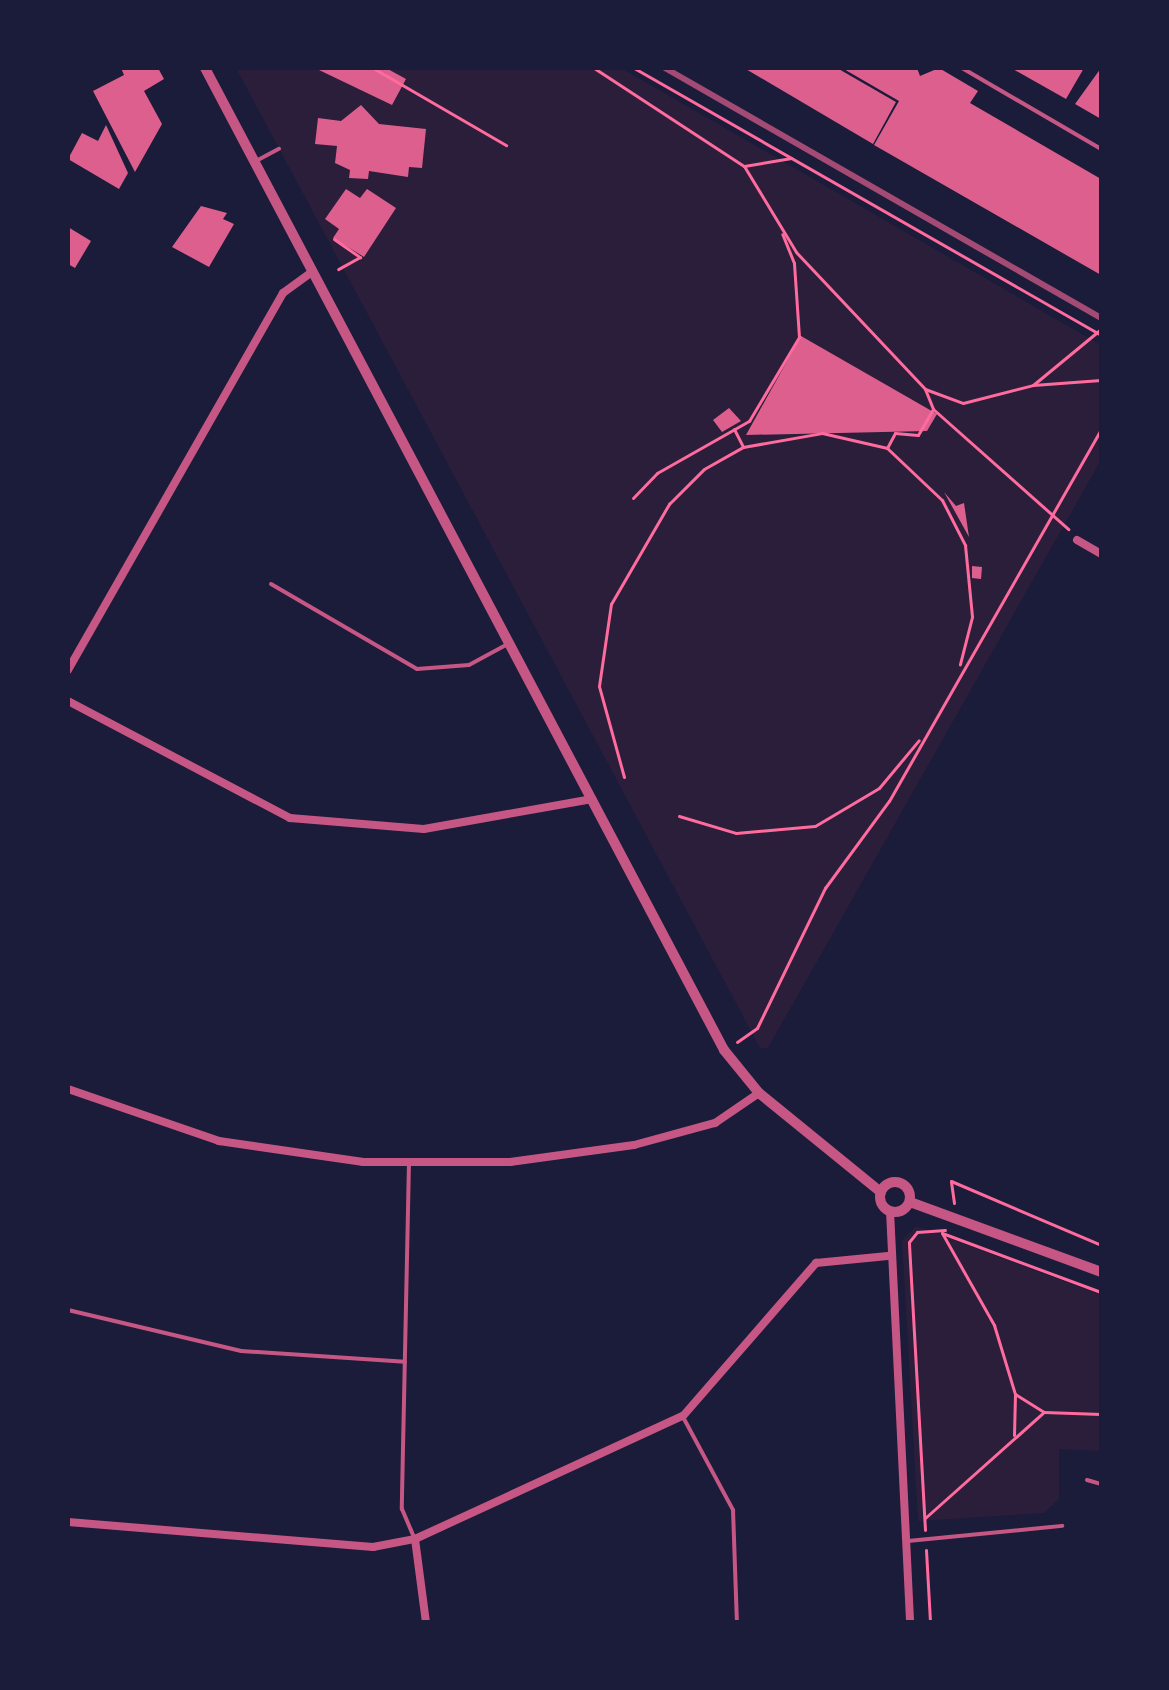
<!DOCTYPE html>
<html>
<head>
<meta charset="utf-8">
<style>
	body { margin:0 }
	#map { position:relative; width:1169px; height:1690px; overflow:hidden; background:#1b1b3a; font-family:"Fira Sans",sans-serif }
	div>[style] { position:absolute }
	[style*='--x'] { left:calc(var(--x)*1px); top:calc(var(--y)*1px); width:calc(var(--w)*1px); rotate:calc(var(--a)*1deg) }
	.green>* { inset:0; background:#2a1e3b }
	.building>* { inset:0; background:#dd5f8e }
	.path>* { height:3px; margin:-1.5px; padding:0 1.5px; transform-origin:1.5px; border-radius:1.5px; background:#ff6b9d }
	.service>* { height:4px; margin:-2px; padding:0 2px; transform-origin:2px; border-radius:2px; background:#c65784 }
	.minor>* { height:8px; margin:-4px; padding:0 4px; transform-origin:4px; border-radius:4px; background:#c65784 }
	.tertiary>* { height:10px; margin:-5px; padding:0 5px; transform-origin:5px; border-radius:5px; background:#c65784 }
	.tertiary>.ring { margin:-5px; padding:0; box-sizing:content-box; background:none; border:10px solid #c65784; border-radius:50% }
	.rail>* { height:6px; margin:-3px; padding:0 3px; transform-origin:3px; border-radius:3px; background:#a44b75 }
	span { translate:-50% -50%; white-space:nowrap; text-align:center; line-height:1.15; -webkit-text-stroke:6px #1b1b3a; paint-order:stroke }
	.frame { position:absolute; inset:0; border:70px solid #1b1b3a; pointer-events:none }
</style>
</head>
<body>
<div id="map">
	<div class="green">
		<div style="clip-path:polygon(236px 68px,621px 68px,1101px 345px,1101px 460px,768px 1048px,760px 1048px)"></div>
		<div style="clip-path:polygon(916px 1226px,1101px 1295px,1101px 1451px,1059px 1449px,1059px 1499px,1044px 1513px,918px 1521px,902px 1240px)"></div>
	</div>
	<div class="building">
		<div style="clip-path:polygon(121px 68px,158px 68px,164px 79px,144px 91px,162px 124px,135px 172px,93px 91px,124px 75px)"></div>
		<div style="clip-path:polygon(386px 68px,406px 79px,392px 105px,319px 70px)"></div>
		<div style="clip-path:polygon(744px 68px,837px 68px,896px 102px,873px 144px)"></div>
		<div style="clip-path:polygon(842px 68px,917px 68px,920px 76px,939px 68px,978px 91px,970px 103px,1101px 179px,1101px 275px,874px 145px,899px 101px)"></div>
		<div style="clip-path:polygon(1011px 68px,1084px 68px,1066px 99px)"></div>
		<div style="clip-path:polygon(1101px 68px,1101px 119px,1075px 104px)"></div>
		<div style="clip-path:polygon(361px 105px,379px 124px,426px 129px,422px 168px,409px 167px,408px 177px,369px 171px,368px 179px,349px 178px,350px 170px,335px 163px,337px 146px,315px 144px,318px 118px,341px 121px)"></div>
		<div style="clip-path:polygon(106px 125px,128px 173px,119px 189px,68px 159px,82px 133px,98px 141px)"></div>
		<div style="clip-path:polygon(346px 189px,360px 198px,367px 189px,396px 208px,364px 257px,333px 238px,339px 229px,325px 219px)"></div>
		<div style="clip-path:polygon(201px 206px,227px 213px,223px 219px,234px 224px,209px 267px,172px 247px)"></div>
		<div style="clip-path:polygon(68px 227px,91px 241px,75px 268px,68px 264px)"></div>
		<div style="clip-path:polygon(801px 336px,937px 414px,927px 431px,746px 435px)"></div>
		<div style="clip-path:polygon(729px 408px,741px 421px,722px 432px,713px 420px)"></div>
		<div style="clip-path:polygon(944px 492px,956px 506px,964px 503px,969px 537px)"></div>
		<div style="clip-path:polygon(972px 566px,982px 567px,981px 579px,972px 578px)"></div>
	</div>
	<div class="path">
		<div style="--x:373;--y:68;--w:154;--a:30.1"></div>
		<div style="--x:594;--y:68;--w:179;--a:33.2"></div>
		<div style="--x:744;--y:166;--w:48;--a:-9.7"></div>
		<div style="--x:634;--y:68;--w:538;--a:29.76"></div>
		<div style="--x:744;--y:166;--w:100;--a:58.8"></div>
		<div style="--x:796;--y:252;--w:188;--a:46.7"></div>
		<div style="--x:925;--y:389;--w:22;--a:68"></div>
		<div style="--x:933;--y:409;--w:181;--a:41.6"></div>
		<div style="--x:334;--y:239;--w:32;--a:35"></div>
		<div style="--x:360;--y:257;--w:25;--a:151"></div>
		<div style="--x:1033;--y:385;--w:88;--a:-39.5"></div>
		<div style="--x:925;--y:389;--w:40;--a:20.2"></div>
		<div style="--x:963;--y:403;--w:72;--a:-14.4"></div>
		<div style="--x:1033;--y:385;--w:68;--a:-4.2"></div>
		<div style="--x:734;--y:429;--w:20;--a:63"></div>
		<div style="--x:743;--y:447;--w:80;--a:-10"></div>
		<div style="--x:822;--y:433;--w:67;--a:13"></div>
		<div style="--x:887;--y:448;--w:17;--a:-62"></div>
		<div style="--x:895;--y:433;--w:23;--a:5"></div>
		<div style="--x:918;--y:435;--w:30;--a:-60"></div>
		<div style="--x:887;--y:448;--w:76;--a:43.4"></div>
		<div style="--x:942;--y:500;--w:51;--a:62.9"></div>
		<div style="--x:965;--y:545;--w:72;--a:84.4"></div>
		<div style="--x:972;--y:617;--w:49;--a:104.3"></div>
		<div style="--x:633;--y:498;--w:35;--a:-46"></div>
		<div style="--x:657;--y:473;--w:106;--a:-29.5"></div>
		<div style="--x:749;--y:421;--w:98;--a:-59.2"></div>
		<div style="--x:799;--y:337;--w:74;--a:-93.9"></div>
		<div style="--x:794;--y:263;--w:31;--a:-112"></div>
		<div style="--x:624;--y:777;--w:94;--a:-105.4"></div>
		<div style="--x:599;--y:686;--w:83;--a:-81.7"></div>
		<div style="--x:611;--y:604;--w:116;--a:-59.9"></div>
		<div style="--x:669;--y:504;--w:49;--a:-45"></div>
		<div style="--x:704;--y:469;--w:45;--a:-29.4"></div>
		<div style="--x:679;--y:816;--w:59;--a:16.6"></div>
		<div style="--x:736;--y:833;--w:79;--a:-5.1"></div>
		<div style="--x:815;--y:826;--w:74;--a:-30.7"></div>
		<div style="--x:879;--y:788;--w:62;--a:-50.2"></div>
		<div style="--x:737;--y:1042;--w:24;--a:-35"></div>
		<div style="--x:757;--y:1028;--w:156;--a:-64.1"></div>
		<div style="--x:825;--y:888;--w:108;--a:-53.7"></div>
		<div style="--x:889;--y:801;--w:427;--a:-60.3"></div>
		<div style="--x:954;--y:1203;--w:22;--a:-98"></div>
		<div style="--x:951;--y:1181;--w:163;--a:23.1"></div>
		<div style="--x:942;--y:1233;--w:106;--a:60.5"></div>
		<div style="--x:994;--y:1325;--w:72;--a:73.1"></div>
		<div style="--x:1015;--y:1394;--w:41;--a:91.4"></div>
		<div style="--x:942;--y:1233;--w:170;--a:20.4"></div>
		<div style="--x:1015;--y:1394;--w:34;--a:32"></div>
		<div style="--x:925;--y:1518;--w:159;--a:-41.7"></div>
		<div style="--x:1044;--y:1412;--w:57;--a:2"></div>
		<div style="--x:925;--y:1530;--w:288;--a:-93.2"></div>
		<div style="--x:909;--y:1242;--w:13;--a:-51"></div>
		<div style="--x:917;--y:1232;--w:28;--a:-4"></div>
		<div style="--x:926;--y:1550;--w:72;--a:86.8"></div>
	</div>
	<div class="service">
		<div style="--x:962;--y:68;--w:161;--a:30.2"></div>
		<div style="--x:256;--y:161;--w:26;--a:-28"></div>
		<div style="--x:271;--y:584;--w:169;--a:30.2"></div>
		<div style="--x:417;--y:669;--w:52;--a:-4.4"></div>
		<div style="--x:469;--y:665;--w:42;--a:-28.4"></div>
		<div style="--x:409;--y:1162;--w:347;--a:91.2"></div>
		<div style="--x:402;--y:1509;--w:30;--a:67"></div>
		<div style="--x:68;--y:1310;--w:178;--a:13.3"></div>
		<div style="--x:241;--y:1351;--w:164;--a:3.8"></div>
		<div style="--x:683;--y:1417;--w:106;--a:61.7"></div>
		<div style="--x:733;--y:1510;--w:112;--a:88"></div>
		<div style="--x:1087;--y:1480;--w:15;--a:16"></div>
		<div style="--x:908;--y:1541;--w:155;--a:-5.6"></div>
	</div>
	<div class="minor">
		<div style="--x:1077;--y:540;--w:28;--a:30"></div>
		<div style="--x:68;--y:670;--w:434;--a:-60.3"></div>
		<div style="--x:283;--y:293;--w:34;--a:-36"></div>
		<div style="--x:68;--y:701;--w:251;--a:27.8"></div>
		<div style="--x:290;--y:818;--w:134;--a:4.7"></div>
		<div style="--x:424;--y:829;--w:171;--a:-10.1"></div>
		<div style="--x:68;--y:1089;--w:160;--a:19"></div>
		<div style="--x:219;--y:1141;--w:146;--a:8.3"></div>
		<div style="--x:363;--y:1162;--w:147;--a:0"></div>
		<div style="--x:510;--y:1162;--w:125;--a:-7.8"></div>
		<div style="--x:634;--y:1145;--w:84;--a:-15.2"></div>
		<div style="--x:715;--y:1123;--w:53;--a:-34.3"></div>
		<div style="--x:890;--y:1211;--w:411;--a:87.2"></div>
		<div style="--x:68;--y:1522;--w:306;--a:4.7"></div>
		<div style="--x:373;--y:1547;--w:43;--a:-10.8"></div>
		<div style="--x:415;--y:1539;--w:295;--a:-24.7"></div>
		<div style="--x:683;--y:1416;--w:203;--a:-49"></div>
		<div style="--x:816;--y:1263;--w:72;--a:-5.6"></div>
		<div style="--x:415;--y:1539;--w:84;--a:82.5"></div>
	</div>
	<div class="tertiary">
		<div style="--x:205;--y:68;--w:1111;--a:62.14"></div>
		<div style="--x:724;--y:1050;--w:55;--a:50.9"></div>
		<div style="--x:759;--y:1093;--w:157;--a:39.1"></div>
		<div class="ring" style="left:880px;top:1182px;width:20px;height:20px"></div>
		<div style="--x:910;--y:1202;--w:203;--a:20.1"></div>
	</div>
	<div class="rail">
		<div style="--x:665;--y:68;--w:503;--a:29.83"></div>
	</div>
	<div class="frame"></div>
</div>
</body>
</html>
